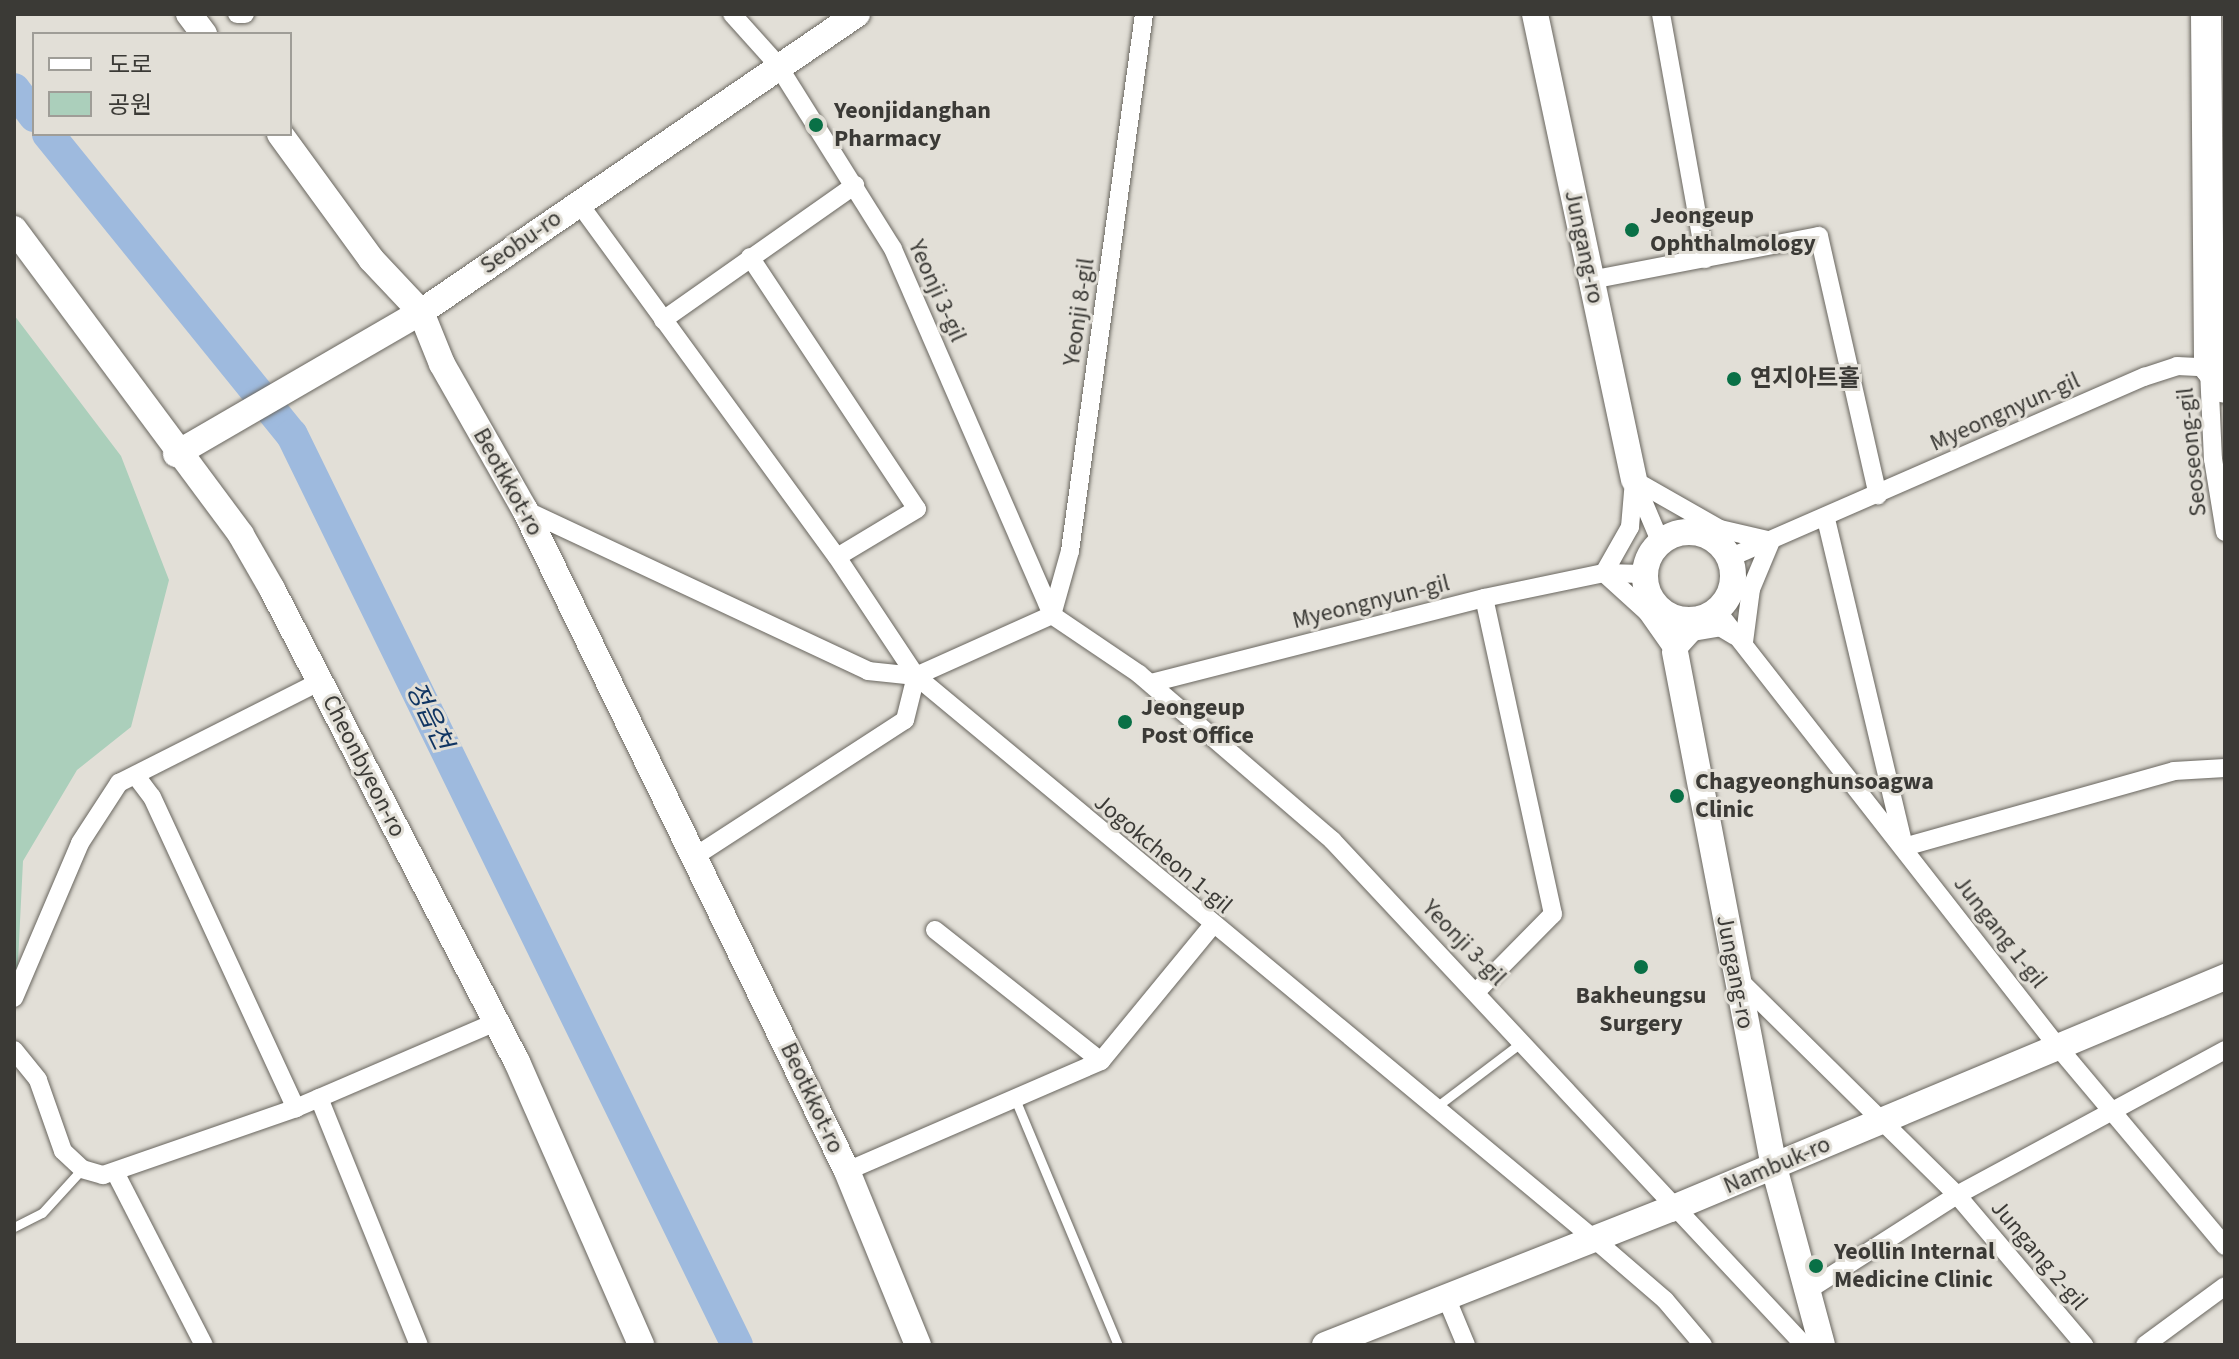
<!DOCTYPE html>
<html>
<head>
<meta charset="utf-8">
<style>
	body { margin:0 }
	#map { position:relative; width:2239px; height:1359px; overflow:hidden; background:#e2dfd7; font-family:"Source Sans 3","Noto Sans KR",sans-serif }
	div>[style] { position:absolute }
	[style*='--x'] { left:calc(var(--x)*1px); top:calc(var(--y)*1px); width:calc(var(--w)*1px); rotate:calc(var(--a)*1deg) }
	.green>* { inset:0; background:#abcfbb }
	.river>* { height:32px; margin:-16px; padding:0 16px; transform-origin:16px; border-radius:16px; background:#9ebade }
	.roads { filter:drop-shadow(0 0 2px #69665f) drop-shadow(0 0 2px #69665f) }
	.lane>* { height:9px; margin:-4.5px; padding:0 4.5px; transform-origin:4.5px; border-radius:4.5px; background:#fff }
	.street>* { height:18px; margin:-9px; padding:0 9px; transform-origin:9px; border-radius:9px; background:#fff }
	.secondary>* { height:26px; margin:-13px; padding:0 13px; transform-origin:13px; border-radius:13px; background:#fff }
	.secondary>.ring { margin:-13px; padding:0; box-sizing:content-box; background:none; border:26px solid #fff; border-radius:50% }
	.primary>* { height:30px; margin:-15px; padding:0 15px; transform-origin:15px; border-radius:15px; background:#fff }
	.dots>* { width:22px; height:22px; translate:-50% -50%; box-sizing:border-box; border:4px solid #e2dfd7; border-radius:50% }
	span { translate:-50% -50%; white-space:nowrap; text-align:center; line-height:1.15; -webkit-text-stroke:6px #e2dfd7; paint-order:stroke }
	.poi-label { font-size:24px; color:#3b3a36; font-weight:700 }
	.left { translate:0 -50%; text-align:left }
	.street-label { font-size:24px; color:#3b3a36 }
	.water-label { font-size:26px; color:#103562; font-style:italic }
	.frame { position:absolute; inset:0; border:16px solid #3b3a36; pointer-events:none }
	.legend { position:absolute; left:32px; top:32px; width:260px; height:104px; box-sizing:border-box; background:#e2dfd7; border:2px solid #9f9d97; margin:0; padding:10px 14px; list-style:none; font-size:24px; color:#3b3a36 }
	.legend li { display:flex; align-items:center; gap:16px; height:40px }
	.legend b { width:40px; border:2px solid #9f9d97 }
</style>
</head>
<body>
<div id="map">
	<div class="green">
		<div style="clip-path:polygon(14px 315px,121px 456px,169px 580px,131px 727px,77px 770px,23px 861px,14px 1043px)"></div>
	</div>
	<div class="river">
		<div style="--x:14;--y:89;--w:34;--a:53"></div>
		<div style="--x:48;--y:134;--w:387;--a:51"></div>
		<div style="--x:292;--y:435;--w:1013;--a:63.94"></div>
	</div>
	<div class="roads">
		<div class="lane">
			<div style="--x:1015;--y:1099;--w:267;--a:67.3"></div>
			<div style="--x:1436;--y:1107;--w:108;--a:-37.1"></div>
			<div style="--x:14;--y:1227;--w:31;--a:-27"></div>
			<div style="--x:42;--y:1213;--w:59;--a:-47.7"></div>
		</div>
		<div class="street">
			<div style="--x:237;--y:14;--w:8;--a:0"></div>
			<div style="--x:732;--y:14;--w:67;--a:48"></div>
			<div style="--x:777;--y:64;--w:218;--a:57.9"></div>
			<div style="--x:893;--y:249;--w:399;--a:66.5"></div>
			<div style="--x:1052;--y:615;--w:105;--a:34.1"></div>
			<div style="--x:1139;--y:674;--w:255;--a:40.7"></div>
			<div style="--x:1332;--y:840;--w:691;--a:46.93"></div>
			<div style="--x:1661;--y:14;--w:249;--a:79.8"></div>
			<div style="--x:578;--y:202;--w:439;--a:53.9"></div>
			<div style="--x:837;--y:557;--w:143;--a:56.4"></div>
			<div style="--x:750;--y:257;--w:302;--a:56.5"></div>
			<div style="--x:917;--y:509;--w:93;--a:149"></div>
			<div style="--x:1591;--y:280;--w:232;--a:-10.9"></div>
			<div style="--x:1819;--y:236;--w:266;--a:77.2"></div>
			<div style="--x:663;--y:320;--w:235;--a:-35.1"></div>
			<div style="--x:2209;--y:369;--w:90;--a:87.5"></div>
			<div style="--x:2213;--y:459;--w:74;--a:80.7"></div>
			<div style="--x:1634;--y:480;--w:99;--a:29.7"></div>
			<div style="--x:1720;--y:529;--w:52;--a:13.2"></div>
			<div style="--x:1635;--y:482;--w:64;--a:67"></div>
			<div style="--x:525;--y:510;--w:379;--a:25.1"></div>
			<div style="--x:868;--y:671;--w:48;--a:5.9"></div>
			<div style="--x:916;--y:676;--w:880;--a:39.7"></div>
			<div style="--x:1593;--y:1238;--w:95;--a:40.7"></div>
			<div style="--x:1665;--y:1300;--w:59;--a:49.8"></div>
			<div style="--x:1826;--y:519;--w:337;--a:76.6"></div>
			<div style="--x:1904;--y:847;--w:280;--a:-15.7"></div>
			<div style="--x:2174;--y:771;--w:51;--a:-3.4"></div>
			<div style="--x:1729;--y:558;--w:453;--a:-23.6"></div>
			<div style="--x:2144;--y:377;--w:35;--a:-18"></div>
			<div style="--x:2177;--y:366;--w:41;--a:2.8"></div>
			<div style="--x:1604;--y:573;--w:58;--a:42.2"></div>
			<div style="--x:1647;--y:612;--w:49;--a:55"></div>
			<div style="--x:1604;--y:573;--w:53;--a:-60.5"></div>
			<div style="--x:1630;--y:527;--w:47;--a:-85.1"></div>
			<div style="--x:1718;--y:612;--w:552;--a:51.99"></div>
			<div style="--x:2058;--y:1047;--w:260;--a:50"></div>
			<div style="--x:1744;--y:642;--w:53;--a:-82.5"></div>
			<div style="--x:1751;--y:589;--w:52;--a:-67.4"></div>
			<div style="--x:1676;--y:649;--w:30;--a:-81"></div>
			<div style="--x:1675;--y:652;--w:27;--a:-48"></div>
			<div style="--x:1693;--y:632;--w:27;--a:-10"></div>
			<div style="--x:1720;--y:627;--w:17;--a:31"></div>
			<div style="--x:916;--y:676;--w:149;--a:-24.2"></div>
			<div style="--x:1052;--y:615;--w:66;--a:-74.3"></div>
			<div style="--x:1070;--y:551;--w:542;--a:-82.15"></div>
			<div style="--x:1151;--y:683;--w:344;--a:-14.3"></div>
			<div style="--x:1484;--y:598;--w:123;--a:-11.8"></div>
			<div style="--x:1604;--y:573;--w:40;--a:1.4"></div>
			<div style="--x:136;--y:776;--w:26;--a:53"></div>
			<div style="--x:152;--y:797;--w:343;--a:65.2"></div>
			<div style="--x:697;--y:855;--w:248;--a:-33"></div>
			<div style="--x:905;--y:720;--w:45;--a:-76"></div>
			<div style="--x:935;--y:930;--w:211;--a:38.3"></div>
			<div style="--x:1737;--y:978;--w:309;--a:44.6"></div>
			<div style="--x:1957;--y:1195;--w:197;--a:49.7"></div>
			<div style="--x:1477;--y:991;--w:108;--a:-45.4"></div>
			<div style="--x:1553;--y:914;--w:323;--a:-102.3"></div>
			<div style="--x:14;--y:998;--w:168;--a:-66.9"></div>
			<div style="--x:80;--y:843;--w:72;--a:-57"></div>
			<div style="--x:119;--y:783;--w:226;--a:-26.8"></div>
			<div style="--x:14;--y:1050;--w:38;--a:51"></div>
			<div style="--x:38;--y:1080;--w:75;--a:70.6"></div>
			<div style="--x:63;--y:1151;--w:26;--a:43"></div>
			<div style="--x:82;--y:1169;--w:22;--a:16"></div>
			<div style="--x:103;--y:1175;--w:204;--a:-19.1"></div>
			<div style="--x:296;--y:1108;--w:218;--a:-23.3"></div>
			<div style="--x:319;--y:1098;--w:266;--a:68"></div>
			<div style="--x:847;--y:1171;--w:277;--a:-23.4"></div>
			<div style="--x:1101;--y:1061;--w:175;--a:-50.6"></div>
			<div style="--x:116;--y:1174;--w:192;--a:62.8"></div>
			<div style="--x:1810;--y:1289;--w:174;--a:-32.6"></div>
			<div style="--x:1957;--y:1195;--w:305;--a:-28.4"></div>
			<div style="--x:1446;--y:1297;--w:52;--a:67.4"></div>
			<div style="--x:2145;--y:1345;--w:99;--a:-36.4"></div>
		</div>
		<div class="secondary">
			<div style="--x:189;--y:14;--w:25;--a:53"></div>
			<div style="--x:1535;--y:14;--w:476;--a:78"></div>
			<div style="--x:280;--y:134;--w:155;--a:53.9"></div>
			<div style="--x:371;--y:259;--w:73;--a:46.7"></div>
			<div style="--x:421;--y:312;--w:56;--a:68"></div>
			<div style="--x:442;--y:364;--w:168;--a:60.4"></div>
			<div style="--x:525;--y:510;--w:735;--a:64.03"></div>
			<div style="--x:847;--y:1171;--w:188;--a:67.8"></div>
			<div style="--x:14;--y:229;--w:381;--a:53.4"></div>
			<div style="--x:241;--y:535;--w:62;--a:60.1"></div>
			<div style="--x:272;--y:589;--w:533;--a:62.62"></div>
			<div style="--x:517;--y:1062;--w:309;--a:66.3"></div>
			<div style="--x:176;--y:454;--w:283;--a:-30.1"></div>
			<div style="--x:421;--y:312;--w:528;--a:-34.35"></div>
			<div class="ring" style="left:1645px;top:532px;width:62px;height:62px"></div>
			<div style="--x:1675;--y:652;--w:524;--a:79.12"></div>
			<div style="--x:1774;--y:1167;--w:184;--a:74.9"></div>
			<div style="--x:1325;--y:1345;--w:372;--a:-21.5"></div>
			<div style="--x:1671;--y:1209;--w:601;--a:-22.72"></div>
		</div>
		<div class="primary">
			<div style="--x:2206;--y:14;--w:353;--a:89.5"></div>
			<div style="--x:2209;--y:367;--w:26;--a:53"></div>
		</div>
	</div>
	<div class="dots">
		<div style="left:816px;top:125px;background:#097046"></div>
		<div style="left:1632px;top:230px;background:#097046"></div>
		<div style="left:1734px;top:379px;background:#097046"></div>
		<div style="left:1125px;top:722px;background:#097046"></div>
		<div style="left:1677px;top:796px;background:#097046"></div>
		<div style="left:1641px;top:967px;background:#097046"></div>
		<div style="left:1816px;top:1266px;background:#097046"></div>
	</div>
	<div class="poi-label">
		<span class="left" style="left:834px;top:125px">Yeonjidanghan<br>Pharmacy</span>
		<span class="left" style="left:1650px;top:230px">Jeongeup<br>Ophthalmology</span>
		<span class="left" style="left:1750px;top:379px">연지아트홀</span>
		<span class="left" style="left:1141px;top:722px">Jeongeup<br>Post Office</span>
		<span class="left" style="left:1695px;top:796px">Chagyeonghunsoagwa<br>Clinic</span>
		<span style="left:1641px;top:1010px">Bakheungsu<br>Surgery</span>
		<span class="left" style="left:1834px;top:1266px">Yeollin Internal<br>Medicine Clinic</span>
	</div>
	<div class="street-label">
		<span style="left:521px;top:242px;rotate:-35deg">Seobu-ro</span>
		<span style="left:1584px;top:247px;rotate:78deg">Jungang-ro</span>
		<span style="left:937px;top:291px;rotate:66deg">Yeonji 3-gil</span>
		<span style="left:1079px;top:312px;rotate:-82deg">Yeonji 8-gil</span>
		<span style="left:2005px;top:412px;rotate:-24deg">Myeongnyun-gil</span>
		<span style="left:2192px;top:452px;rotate:-96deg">Seoseong-gil</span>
		<span style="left:508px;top:482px;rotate:61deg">Beotkkot-ro</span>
		<span style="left:1371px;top:602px;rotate:-14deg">Myeongnyun-gil</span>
		<span style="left:364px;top:766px;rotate:63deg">Cheonbyeon-ro</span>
		<span style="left:1163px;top:854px;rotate:40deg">Jogokcheon 1-gil</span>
		<span style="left:2000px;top:932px;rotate:52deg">Jungang 1-gil</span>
		<span style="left:1464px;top:943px;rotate:46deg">Yeonji 3-gil</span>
		<span style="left:1735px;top:972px;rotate:79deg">Jungang-ro</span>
		<span style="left:812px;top:1098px;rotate:65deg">Beotkkot-ro</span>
		<span style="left:1777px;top:1165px;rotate:-23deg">Nambuk-ro</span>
		<span style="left:2039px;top:1255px;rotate:50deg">Jungang 2-gil</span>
	</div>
	<div class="water-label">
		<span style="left:429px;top:716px;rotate:64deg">정읍천</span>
	</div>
	<div class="frame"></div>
	<ul class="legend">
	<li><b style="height:10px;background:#fff"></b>도로</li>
	<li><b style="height:22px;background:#abcfbb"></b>공원</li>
	</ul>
</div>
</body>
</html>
